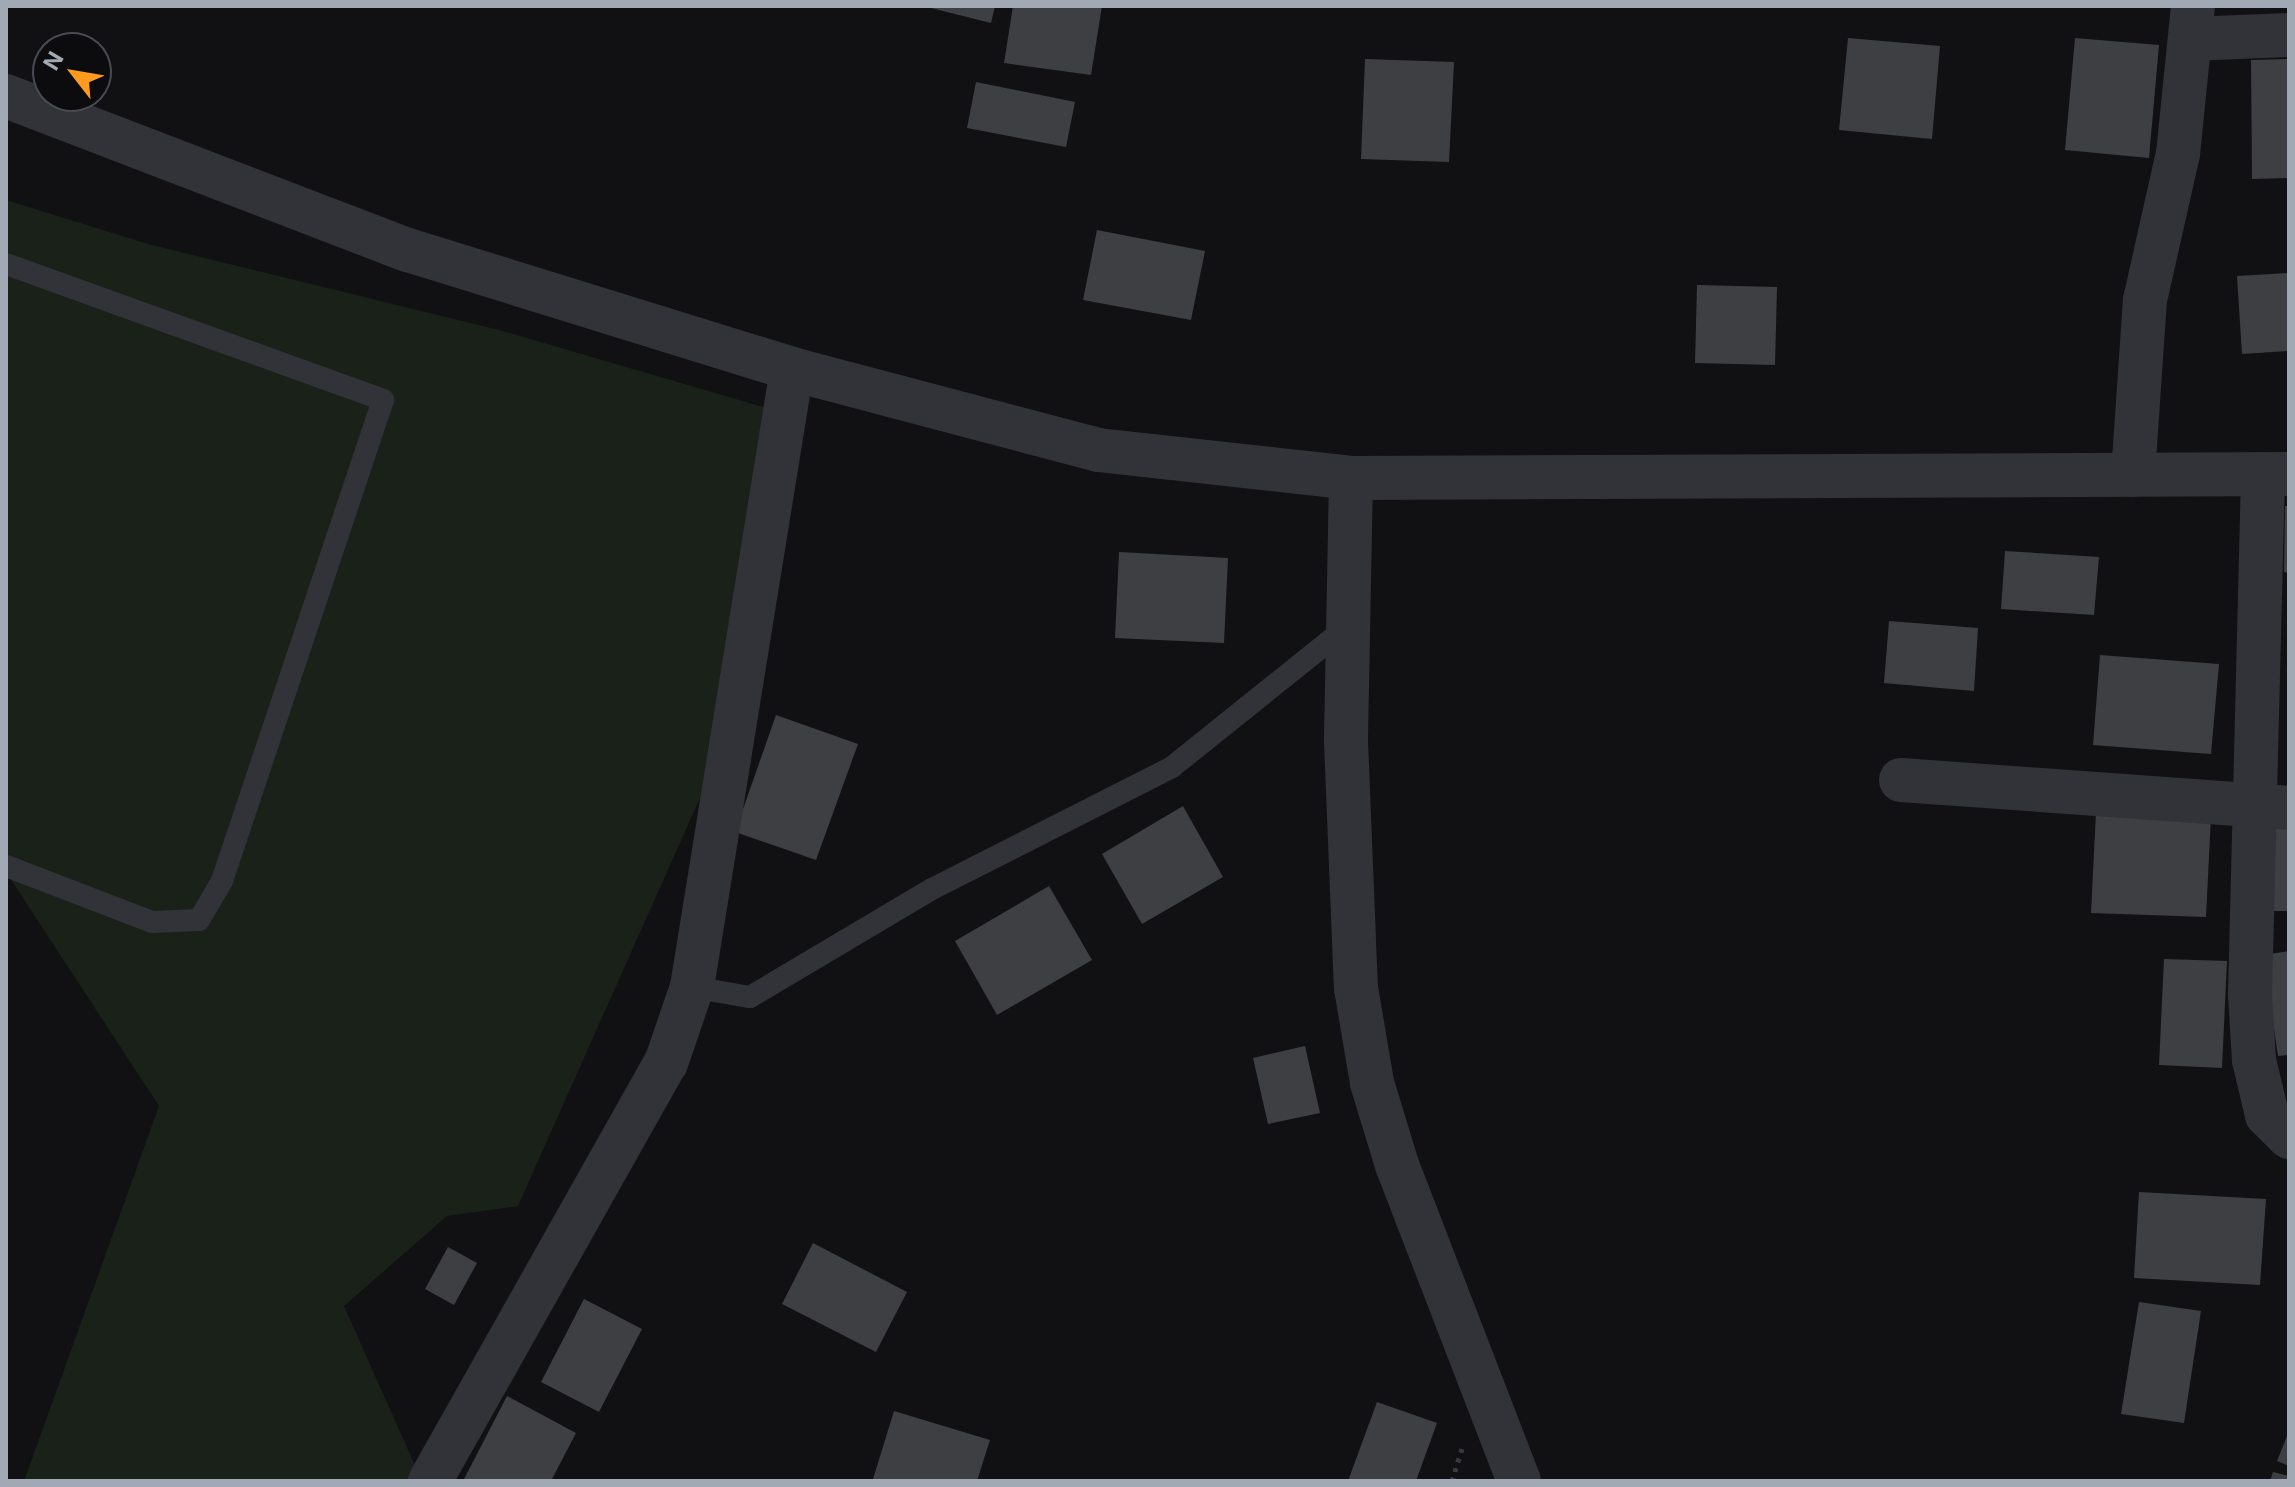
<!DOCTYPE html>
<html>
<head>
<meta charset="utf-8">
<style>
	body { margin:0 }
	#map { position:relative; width:2295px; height:1487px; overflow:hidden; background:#111113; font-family:Inter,sans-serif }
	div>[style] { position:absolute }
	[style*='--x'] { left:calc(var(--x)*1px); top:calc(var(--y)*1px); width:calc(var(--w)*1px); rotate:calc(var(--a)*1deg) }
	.green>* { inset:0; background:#192119 }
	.building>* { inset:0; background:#3d3f43 }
	.path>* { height:5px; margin-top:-2.5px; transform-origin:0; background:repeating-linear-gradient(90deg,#373a3f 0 4px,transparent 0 10px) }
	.service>* { height:22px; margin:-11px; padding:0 11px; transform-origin:11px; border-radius:11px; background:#323338 }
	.minor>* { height:44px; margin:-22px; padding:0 22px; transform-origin:22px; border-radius:22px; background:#323338 }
	.tertiary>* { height:44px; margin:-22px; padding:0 22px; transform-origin:22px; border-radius:22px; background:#323338 }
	span { translate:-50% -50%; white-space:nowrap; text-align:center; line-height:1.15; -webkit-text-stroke:7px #0c0c0e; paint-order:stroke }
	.frame { position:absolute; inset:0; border:8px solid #a1a9b5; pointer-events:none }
	.north { position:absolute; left:32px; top:32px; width:80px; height:80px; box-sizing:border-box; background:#0c0c0e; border:2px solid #484b51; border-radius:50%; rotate:301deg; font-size:22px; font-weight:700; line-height:32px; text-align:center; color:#a1a9b5 }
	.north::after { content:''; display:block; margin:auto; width:28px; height:36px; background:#ff9a1d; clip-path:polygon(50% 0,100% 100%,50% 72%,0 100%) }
</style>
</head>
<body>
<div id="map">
	<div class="green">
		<div style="clip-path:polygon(6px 200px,148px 244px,499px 330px,767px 408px,716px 762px,518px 1206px,447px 1216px,344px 1306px,422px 1481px,24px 1481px,159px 1106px,6px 872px)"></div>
	</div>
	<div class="building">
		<div style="clip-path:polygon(923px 6px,995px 6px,991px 23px)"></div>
		<div style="clip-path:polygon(1013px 6px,1102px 6px,1091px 75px,1004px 63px)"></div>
		<div style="clip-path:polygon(1848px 38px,1940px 46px,1932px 139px,1839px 130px)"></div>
		<div style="clip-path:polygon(2075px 38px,2159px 45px,2149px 158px,2065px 150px)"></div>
		<div style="clip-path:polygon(1365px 59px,1454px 62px,1449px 162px,1361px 159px)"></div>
		<div style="clip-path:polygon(2289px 59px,2289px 178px,2252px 179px,2251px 60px)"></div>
		<div style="clip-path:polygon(976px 82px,1075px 102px,1066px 147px,967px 128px)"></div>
		<div style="clip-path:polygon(1097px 230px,1205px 251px,1191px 320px,1083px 300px)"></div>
		<div style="clip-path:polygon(2289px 273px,2289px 351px,2242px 354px,2237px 276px)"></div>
		<div style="clip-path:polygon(1697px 285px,1777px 287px,1775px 365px,1695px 363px)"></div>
		<div style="clip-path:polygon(2285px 506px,2289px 506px,2289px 573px,2284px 572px)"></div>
		<div style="clip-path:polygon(2005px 551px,2099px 557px,2094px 615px,2001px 609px)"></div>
		<div style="clip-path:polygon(1119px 552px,1228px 558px,1224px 643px,1115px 638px)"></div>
		<div style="clip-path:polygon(1889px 621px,1978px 628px,1974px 691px,1884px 683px)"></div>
		<div style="clip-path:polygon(2100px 655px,2219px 664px,2211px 754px,2093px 745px)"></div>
		<div style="clip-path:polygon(776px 715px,858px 744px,816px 860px,735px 832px)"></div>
		<div style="clip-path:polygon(1183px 806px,1223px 877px,1142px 924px,1102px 854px)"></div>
		<div style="clip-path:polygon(2096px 812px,2211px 816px,2206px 917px,2091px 913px)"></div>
		<div style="clip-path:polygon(2276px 823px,2289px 823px,2289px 911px,2273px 911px)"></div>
		<div style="clip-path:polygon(1049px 886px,1092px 960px,997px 1015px,955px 941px)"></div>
		<div style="clip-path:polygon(2289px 951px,2289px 1055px,2278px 1056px,2263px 955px)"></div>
		<div style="clip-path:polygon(2164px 959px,2227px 961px,2222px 1068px,2159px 1065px)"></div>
		<div style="clip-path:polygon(1305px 1046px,1320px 1113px,1268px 1124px,1253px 1058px)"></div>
		<div style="clip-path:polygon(2139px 1192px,2266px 1199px,2260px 1285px,2134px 1278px)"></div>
		<div style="clip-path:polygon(813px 1243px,907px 1292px,876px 1352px,782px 1304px)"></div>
		<div style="clip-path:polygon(448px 1247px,477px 1263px,454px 1305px,425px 1289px)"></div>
		<div style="clip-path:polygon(584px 1299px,642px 1329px,599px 1412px,541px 1382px)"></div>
		<div style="clip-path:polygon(2139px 1302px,2201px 1311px,2184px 1423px,2121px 1414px)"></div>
		<div style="clip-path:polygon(507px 1396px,576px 1433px,551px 1481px,463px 1481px)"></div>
		<div style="clip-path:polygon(1377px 1402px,1437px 1423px,1416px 1481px,1348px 1481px)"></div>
		<div style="clip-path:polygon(894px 1411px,990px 1440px,977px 1481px,873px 1479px)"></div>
		<div style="clip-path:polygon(2289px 1431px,2289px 1466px,2277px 1461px)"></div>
		<div style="clip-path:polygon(2273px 1472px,2289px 1476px,2289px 1481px,2270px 1481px)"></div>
	</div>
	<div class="path">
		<div style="--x:1452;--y:1481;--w:34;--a:-73"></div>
	</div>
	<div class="service">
		<div style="--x:6;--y:264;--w:401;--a:19.8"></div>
		<div style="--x:383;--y:400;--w:507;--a:108.51"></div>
		<div style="--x:222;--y:881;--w:45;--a:120.5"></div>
		<div style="--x:199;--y:920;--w:47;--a:177.6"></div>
		<div style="--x:152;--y:922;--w:156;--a:-159"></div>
		<div style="--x:692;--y:987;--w:59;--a:9.8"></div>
		<div style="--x:750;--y:997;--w:212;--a:-30.7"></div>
		<div style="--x:932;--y:889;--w:269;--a:-26.9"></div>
		<div style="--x:1172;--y:767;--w:224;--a:-38.7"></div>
	</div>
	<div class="minor">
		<div style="--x:2190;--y:39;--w:99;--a:-2.3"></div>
		<div style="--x:2133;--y:475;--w:175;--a:-86.1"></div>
		<div style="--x:2145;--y:300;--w:150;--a:-77.3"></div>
		<div style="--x:2178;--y:154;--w:149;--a:-84.2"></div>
		<div style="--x:2263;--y:475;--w:520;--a:91.43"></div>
		<div style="--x:2250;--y:995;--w:65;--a:86.5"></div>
		<div style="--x:2254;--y:1060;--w:57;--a:76.7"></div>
		<div style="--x:2267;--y:1115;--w:31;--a:45"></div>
		<div style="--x:1351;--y:478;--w:263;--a:91.1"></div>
		<div style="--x:1346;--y:741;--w:247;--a:87.7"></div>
		<div style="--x:1356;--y:988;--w:96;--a:80.4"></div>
		<div style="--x:1372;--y:1083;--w:86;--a:73"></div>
		<div style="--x:1397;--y:1165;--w:339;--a:68.9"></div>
		<div style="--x:1901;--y:780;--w:389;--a:4.1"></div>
		<div style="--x:430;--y:1481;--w:480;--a:-60.6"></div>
		<div style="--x:666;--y:1063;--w:80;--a:-71.1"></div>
		<div style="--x:692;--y:987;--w:626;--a:-80.81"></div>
	</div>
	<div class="tertiary">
		<div style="--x:6;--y:96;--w:430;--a:21"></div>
		<div style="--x:408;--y:250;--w:402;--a:17.2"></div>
		<div style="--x:792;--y:369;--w:317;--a:14.8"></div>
		<div style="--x:1098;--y:450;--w:255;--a:6.3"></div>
		<div style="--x:1351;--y:478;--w:938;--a:-0.24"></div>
	</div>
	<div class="frame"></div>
	<div class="north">N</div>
</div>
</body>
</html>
